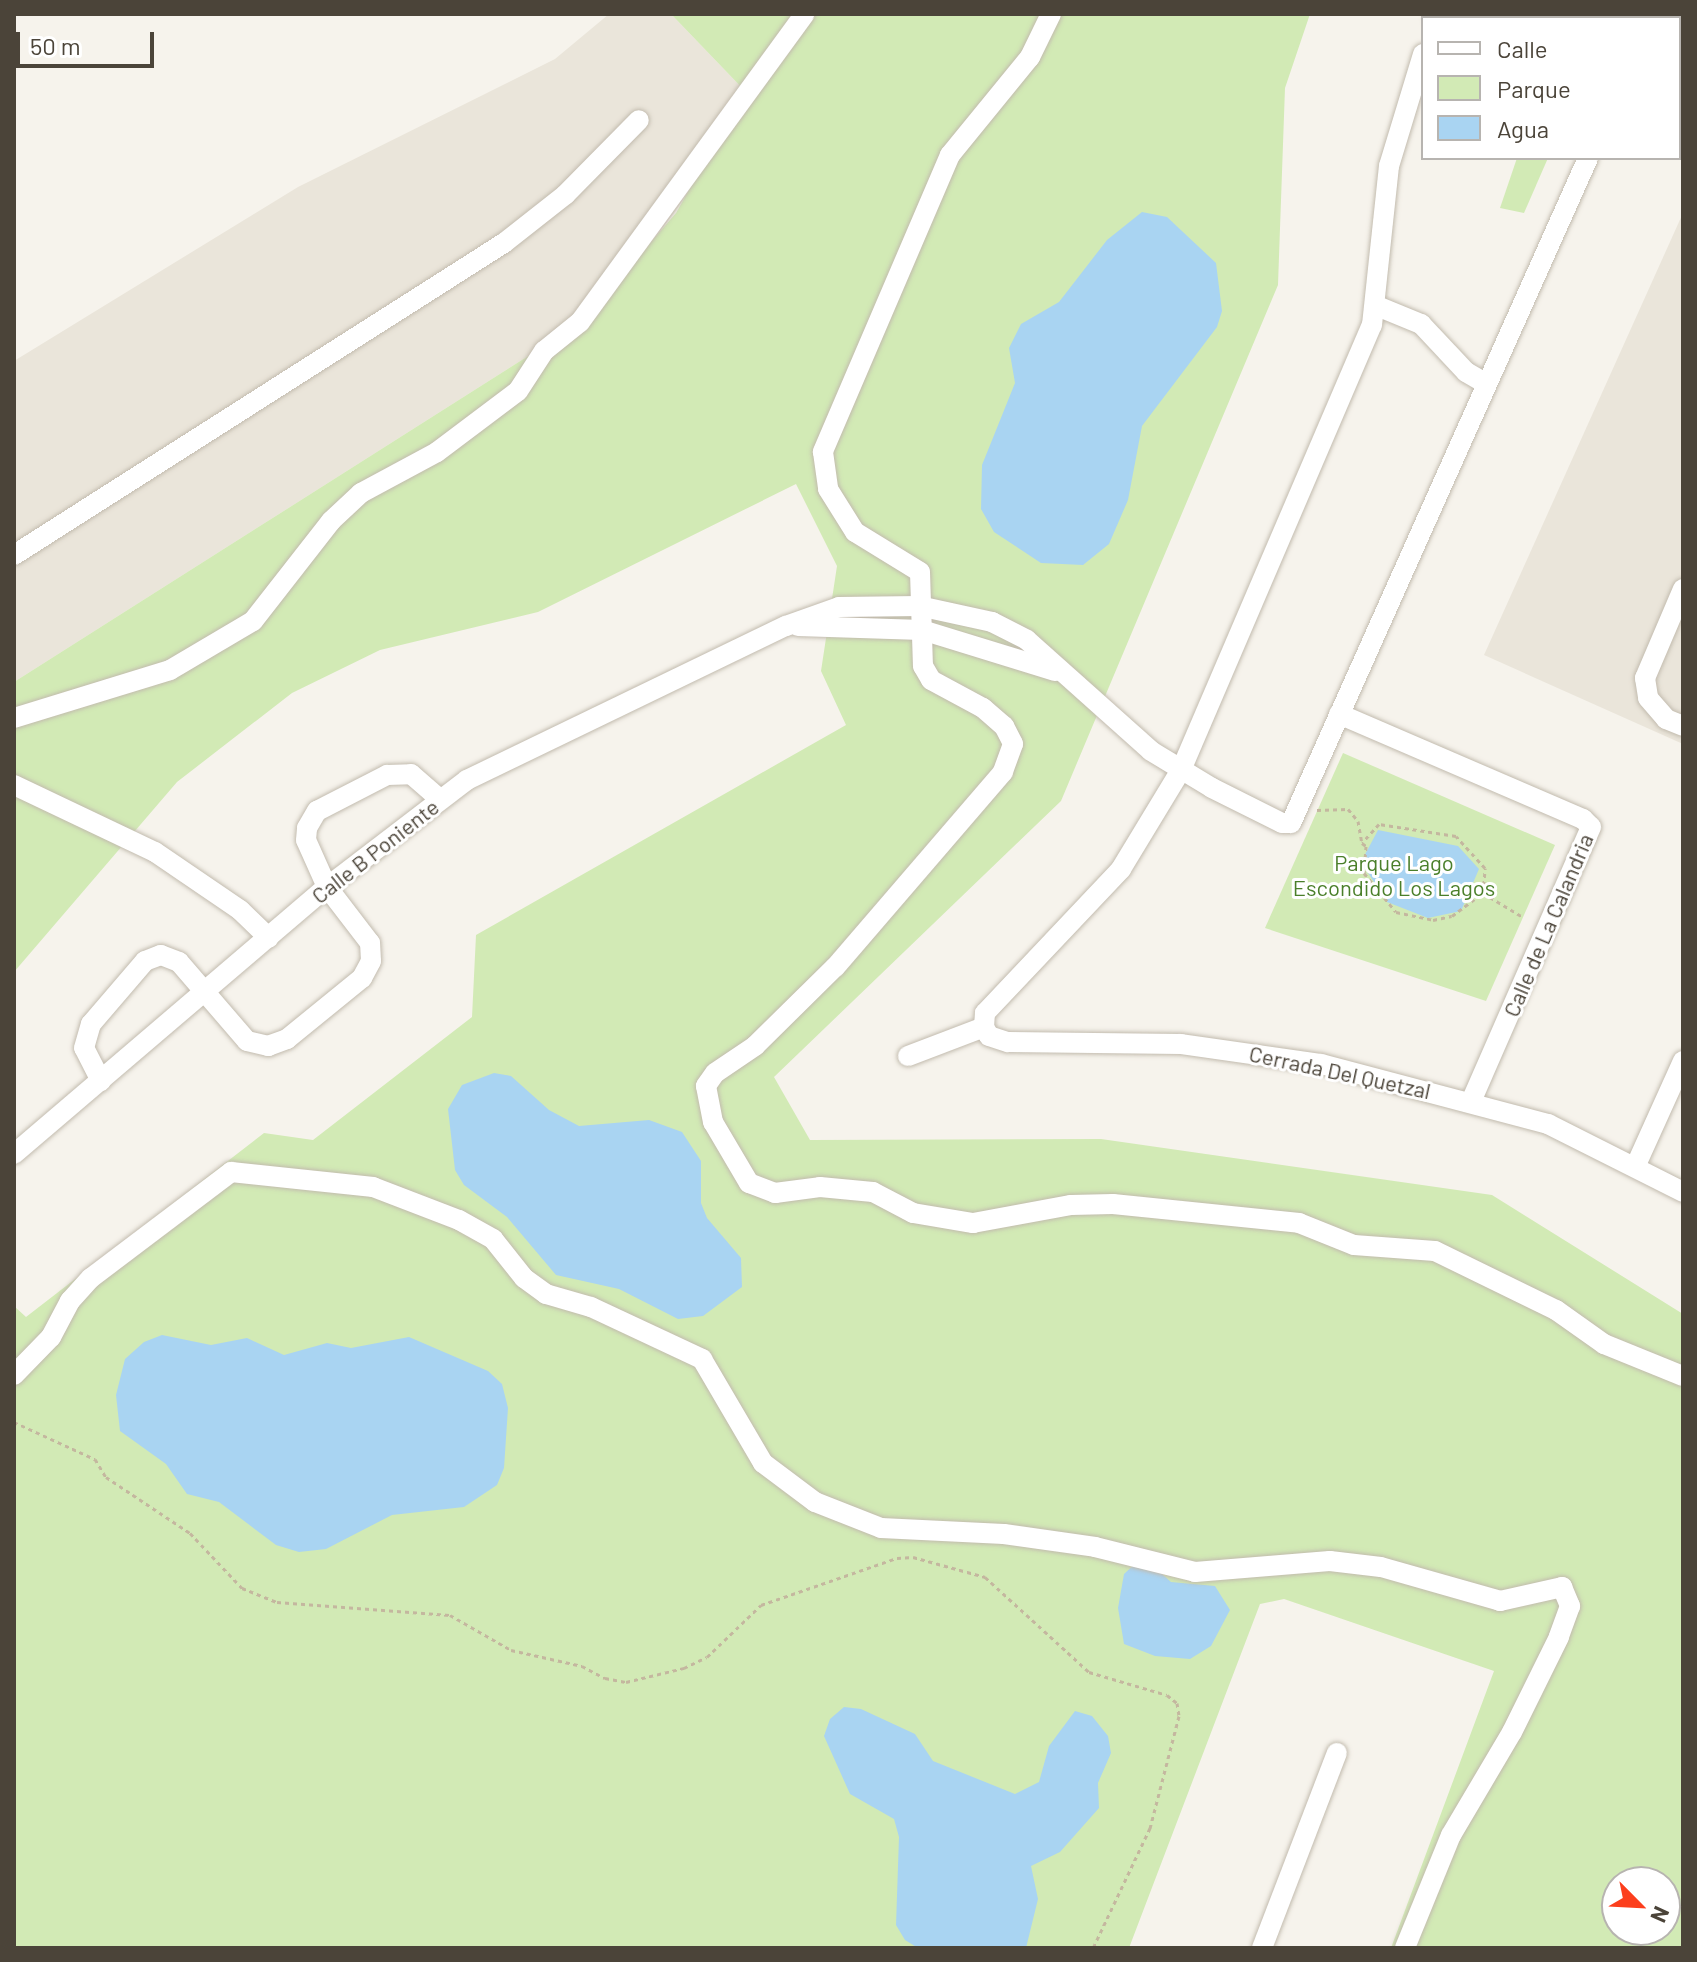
<!DOCTYPE html>
<html>
<head>
<meta charset="utf-8">
<style>
	body { margin:0 }
	#map { position:relative; width:1697px; height:1962px; overflow:hidden; background:#f6f3ec; font-family:Barlow,sans-serif }
	div>[style] { position:absolute }
	[style*='--x'] { left:calc(var(--x)*1px); top:calc(var(--y)*1px); width:calc(var(--w)*1px); rotate:calc(var(--a)*1deg) }
	.residential>* { inset:0; background:#eae5da }
	.green>* { inset:0; background:#d2eab5 }
	.water>* { inset:0; background:#a9d4f2 }
	.path>* { height:3px; margin-top:-1.5px; transform-origin:0; background:repeating-linear-gradient(90deg,#c4b79f 0 4px,transparent 0 8px) }
	.roads { filter:drop-shadow(0 0 2px #c2bbae) drop-shadow(0 0 2px #c2bbae) }
	.minor>* { height:20px; margin:-10px; padding:0 10px; transform-origin:10px; border-radius:10px; background:#fff }
	span { translate:-50% -50%; white-space:nowrap; text-align:center; line-height:1.15; -webkit-text-stroke:6px #fff; paint-order:stroke }
	.street-label { font-size:22px; color:#4b4439 }
	.park-label { font-size:22px; color:#4a7f2a }
	.frame { position:absolute; inset:0; border:16px solid #4b4439; pointer-events:none }
	.legend { position:absolute; left:1421px; top:16px; width:260px; height:144px; box-sizing:border-box; background:#fff; border:2px solid #b7b4b0; margin:0; padding:10px 14px; list-style:none; font-size:24px; color:#4b4439 }
	.legend li { display:flex; align-items:center; gap:16px; height:40px }
	.legend b { width:40px; border:2px solid #b7b4b0 }
	.north { position:absolute; left:1601px; top:1866px; width:80px; height:80px; box-sizing:border-box; background:#fff; border:2px solid #b7b4b0; border-radius:50%; rotate:114deg; font-size:22px; font-weight:700; line-height:32px; text-align:center; color:#4b4439 }
	.north::after { content:''; display:block; margin:auto; width:28px; height:36px; background:#fc3f1d; clip-path:polygon(50% 0,100% 100%,50% 72%,0 100%) }
	.scale { position:absolute; left:16px; top:32px; width:138px; height:36px; box-sizing:border-box; border:4px solid #4b4439; border-top:0; padding-left:10px; font-size:24px; line-height:28px; white-space:nowrap; color:#4b4439; -webkit-text-stroke:6px #fff; paint-order:stroke }
</style>
</head>
<body>
<div id="map">
	<div class="residential">
		<div style="clip-path:polygon(609px 14px,671px 14px,745px 91px,702px 174px,647px 250px,544px 346px,14px 682px,14px 361px,298px 187px,555px 59px)"></div>
		<div style="clip-path:polygon(1683px 213px,1683px 744px,1484px 655px)"></div>
	</div>
	<div class="green">
		<div style="clip-path:polygon(evenodd,671px 14px,1310px 14px,1285px 88px,1278px 285px,1061px 801px,774px 1077px,810px 1140px,1101px 1139px,1492px 1195px,1683px 1314px,1683px 1948px,1391px 1948px,1494px 1671px,1284px 1599px,1260px 1604px,1129px 1948px,14px 1948px,14px 1306px,26px 1317px,264px 1133px,313px 1140px,472px 1017px,476px 935px,846px 725px,821px 671px,837px 566px,796px 484px,538px 612px,380px 650px,292px 693px,177px 782px,14px 972px,14px 682px,544px 346px,615px 284px,676px 213px,745px 91px,671px 14px,1617px 1882px,1665px 1882px,1665px 1930px,1617px 1930px,1617px 1882px)"></div>
		<div style="clip-path:polygon(1517px 158px,1548px 158px,1524px 213px,1500px 208px)"></div>
		<div style="clip-path:polygon(1343px 753px,1555px 845px,1486px 1001px,1265px 928px)"></div>
	</div>
	<div class="water">
		<div style="clip-path:polygon(1142px 212px,1167px 217px,1216px 263px,1222px 311px,1217px 327px,1142px 426px,1128px 500px,1109px 544px,1083px 565px,1041px 563px,994px 532px,981px 509px,982px 465px,1015px 383px,1009px 348px,1021px 324px,1059px 302px,1107px 240px)"></div>
		<div style="clip-path:polygon(1378px 830px,1458px 846px,1479px 869px,1461px 911px,1428px 918px,1387px 902px,1361px 862px)"></div>
		<div style="clip-path:polygon(494px 1073px,511px 1076px,549px 1110px,579px 1126px,649px 1120px,682px 1132px,701px 1161px,701px 1203px,707px 1218px,741px 1258px,742px 1287px,703px 1316px,678px 1319px,619px 1289px,556px 1275px,507px 1217px,464px 1185px,455px 1170px,448px 1109px,462px 1085px)"></div>
		<div style="clip-path:polygon(162px 1335px,211px 1345px,247px 1338px,284px 1355px,327px 1343px,351px 1348px,409px 1337px,488px 1371px,502px 1384px,508px 1408px,504px 1468px,497px 1485px,464px 1507px,392px 1515px,326px 1549px,299px 1552px,276px 1545px,219px 1502px,187px 1494px,166px 1464px,120px 1431px,116px 1395px,125px 1359px,144px 1342px)"></div>
		<div style="clip-path:polygon(1137px 1562px,1153px 1566px,1171px 1582px,1215px 1586px,1230px 1610px,1211px 1646px,1190px 1659px,1155px 1656px,1124px 1644px,1118px 1608px,1124px 1574px)"></div>
		<div style="clip-path:polygon(844px 1707px,861px 1709px,915px 1734px,933px 1761px,1015px 1794px,1039px 1782px,1049px 1746px,1075px 1711px,1092px 1716px,1108px 1736px,1111px 1753px,1098px 1783px,1099px 1808px,1060px 1852px,1031px 1866px,1038px 1899px,1026px 1948px,918px 1948px,905px 1940px,896px 1925px,899px 1837px,894px 1819px,850px 1794px,824px 1736px,830px 1719px)"></div>
	</div>
	<div class="path">
		<div style="--x:1317;--y:810;--w:31;--a:-2"></div>
		<div style="--x:1348;--y:809;--w:16;--a:50"></div>
		<div style="--x:1358;--y:821;--w:22;--a:80"></div>
		<div style="--x:1362;--y:843;--w:5;--a:37"></div>
		<div style="--x:1366;--y:846;--w:27;--a:94"></div>
		<div style="--x:1364;--y:873;--w:50;--a:50.6"></div>
		<div style="--x:1396;--y:912;--w:38;--a:12"></div>
		<div style="--x:1433;--y:920;--w:19;--a:-12"></div>
		<div style="--x:1452;--y:916;--w:39;--a:-37"></div>
		<div style="--x:1483;--y:893;--w:25;--a:-85"></div>
		<div style="--x:1485;--y:868;--w:43;--a:-132.2"></div>
		<div style="--x:1456;--y:836;--w:78;--a:-171.1"></div>
		<div style="--x:1379;--y:824;--w:25;--a:132"></div>
		<div style="--x:1483;--y:893;--w:47;--a:31"></div>
		<div style="--x:14;--y:1422;--w:89;--a:24.6"></div>
		<div style="--x:95;--y:1459;--w:21;--a:59"></div>
		<div style="--x:106;--y:1477;--w:101;--a:33.7"></div>
		<div style="--x:190;--y:1533;--w:76;--a:46.6"></div>
		<div style="--x:242;--y:1588;--w:38;--a:22"></div>
		<div style="--x:277;--y:1602;--w:173;--a:4.3"></div>
		<div style="--x:450;--y:1615;--w:70;--a:29.8"></div>
		<div style="--x:511;--y:1650;--w:73;--a:12.7"></div>
		<div style="--x:582;--y:1666;--w:26;--a:28"></div>
		<div style="--x:605;--y:1678;--w:21;--a:11"></div>
		<div style="--x:626;--y:1682;--w:60;--a:-13.6"></div>
		<div style="--x:684;--y:1668;--w:25;--a:-26"></div>
		<div style="--x:707;--y:1657;--w:75;--a:-43.9"></div>
		<div style="--x:761;--y:1605;--w:144;--a:-19.1"></div>
		<div style="--x:897;--y:1558;--w:16;--a:-4"></div>
		<div style="--x:913;--y:1557;--w:75;--a:15.5"></div>
		<div style="--x:985;--y:1577;--w:141;--a:42.4"></div>
		<div style="--x:1089;--y:1672;--w:81;--a:16.4"></div>
		<div style="--x:1167;--y:1695;--w:13;--a:39"></div>
		<div style="--x:1177;--y:1703;--w:13;--a:81"></div>
		<div style="--x:1179;--y:1716;--w:116;--a:104.5"></div>
		<div style="--x:1150;--y:1828;--w:133;--a:115.4"></div>
	</div>
	<div class="roads">
		<div class="minor">
			<div style="--x:1051;--y:14;--w:48;--a:116"></div>
			<div style="--x:1030;--y:57;--w:127;--a:129.2"></div>
			<div style="--x:950;--y:155;--w:323;--a:113.2"></div>
			<div style="--x:823;--y:452;--w:37;--a:82"></div>
			<div style="--x:828;--y:489;--w:51;--a:57.9"></div>
			<div style="--x:855;--y:532;--w:76;--a:31.6"></div>
			<div style="--x:920;--y:572;--w:94;--a:88.2"></div>
			<div style="--x:923;--y:666;--w:16;--a:60"></div>
			<div style="--x:931;--y:680;--w:59;--a:28.3"></div>
			<div style="--x:983;--y:708;--w:28;--a:41"></div>
			<div style="--x:1004;--y:726;--w:20;--a:63"></div>
			<div style="--x:1013;--y:744;--w:30;--a:110"></div>
			<div style="--x:1003;--y:772;--w:257;--a:130.7"></div>
			<div style="--x:835;--y:967;--w:112;--a:135.4"></div>
			<div style="--x:755;--y:1046;--w:48;--a:146"></div>
			<div style="--x:715;--y:1073;--w:16;--a:125"></div>
			<div style="--x:706;--y:1086;--w:37;--a:79"></div>
			<div style="--x:713;--y:1122;--w:71;--a:59.5"></div>
			<div style="--x:749;--y:1183;--w:28;--a:21"></div>
			<div style="--x:775;--y:1193;--w:45;--a:-7.6"></div>
			<div style="--x:820;--y:1187;--w:53;--a:5.4"></div>
			<div style="--x:873;--y:1192;--w:45;--a:27.7"></div>
			<div style="--x:913;--y:1213;--w:61;--a:9.5"></div>
			<div style="--x:973;--y:1223;--w:100;--a:-10.4"></div>
			<div style="--x:1071;--y:1205;--w:42;--a:-1.4"></div>
			<div style="--x:1113;--y:1204;--w:187;--a:5.8"></div>
			<div style="--x:1299;--y:1223;--w:59;--a:21.8"></div>
			<div style="--x:1354;--y:1245;--w:81;--a:4.2"></div>
			<div style="--x:1435;--y:1251;--w:135;--a:26"></div>
			<div style="--x:1556;--y:1310;--w:59;--a:35.3"></div>
			<div style="--x:1604;--y:1344;--w:85;--a:22.1"></div>
			<div style="--x:1435;--y:18;--w:4;--a:-63"></div>
			<div style="--x:1651;--y:18;--w:4;--a:-63"></div>
			<div style="--x:1377;--y:306;--w:48;--a:22.2"></div>
			<div style="--x:1421;--y:324;--w:66;--a:46.8"></div>
			<div style="--x:1466;--y:372;--w:24;--a:30"></div>
			<div style="--x:14;--y:555;--w:581;--a:-32.49"></div>
			<div style="--x:504;--y:243;--w:78;--a:-38.2"></div>
			<div style="--x:565;--y:195;--w:105;--a:-45.4"></div>
			<div style="--x:1683;--y:589;--w:97;--a:113.1"></div>
			<div style="--x:1645;--y:678;--w:20;--a:81"></div>
			<div style="--x:1648;--y:698;--w:28;--a:49"></div>
			<div style="--x:1666;--y:719;--w:18;--a:22"></div>
			<div style="--x:798;--y:626;--w:124;--a:1.8"></div>
			<div style="--x:922;--y:630;--w:139;--a:17.1"></div>
			<div style="--x:1339;--y:714;--w:266;--a:23.3"></div>
			<div style="--x:1583;--y:819;--w:11;--a:45"></div>
			<div style="--x:1591;--y:827;--w:300;--a:113.6"></div>
			<div style="--x:14;--y:718;--w:163;--a:-17.1"></div>
			<div style="--x:170;--y:670;--w:96;--a:-30.6"></div>
			<div style="--x:253;--y:621;--w:127;--a:-52"></div>
			<div style="--x:331;--y:521;--w:41;--a:-43"></div>
			<div style="--x:361;--y:493;--w:86;--a:-28.3"></div>
			<div style="--x:437;--y:452;--w:101;--a:-37"></div>
			<div style="--x:518;--y:391;--w:48;--a:-57"></div>
			<div style="--x:544;--y:351;--w:46;--a:-38.9"></div>
			<div style="--x:580;--y:322;--w:381;--a:-53.9"></div>
			<div style="--x:14;--y:785;--w:156;--a:25.4"></div>
			<div style="--x:155;--y:852;--w:103;--a:34.3"></div>
			<div style="--x:240;--y:910;--w:40;--a:44"></div>
			<div style="--x:984;--y:1027;--w:14;--a:-86"></div>
			<div style="--x:985;--y:1013;--w:198;--a:-46.6"></div>
			<div style="--x:1121;--y:869;--w:116;--a:-58.8"></div>
			<div style="--x:1181;--y:770;--w:484;--a:-66.8"></div>
			<div style="--x:1372;--y:325;--w:160;--a:-83.9"></div>
			<div style="--x:1389;--y:166;--w:117;--a:-73.1"></div>
			<div style="--x:984;--y:1027;--w:10;--a:61"></div>
			<div style="--x:989;--y:1036;--w:20;--a:18"></div>
			<div style="--x:1008;--y:1042;--w:173;--a:0.7"></div>
			<div style="--x:1181;--y:1044;--w:141;--a:8.1"></div>
			<div style="--x:1321;--y:1064;--w:235;--a:14.8"></div>
			<div style="--x:1548;--y:1124;--w:151;--a:26.7"></div>
			<div style="--x:908;--y:1056;--w:81;--a:-20.9"></div>
			<div style="--x:101;--y:1081;--w:37;--a:-117"></div>
			<div style="--x:84;--y:1048;--w:25;--a:-74"></div>
			<div style="--x:91;--y:1024;--w:83;--a:-49.4"></div>
			<div style="--x:145;--y:961;--w:17;--a:-21"></div>
			<div style="--x:161;--y:955;--w:19;--a:21"></div>
			<div style="--x:179;--y:962;--w:104;--a:49.3"></div>
			<div style="--x:247;--y:1041;--w:22;--a:13"></div>
			<div style="--x:268;--y:1046;--w:20;--a:-20"></div>
			<div style="--x:287;--y:1039;--w:97;--a:-39.1"></div>
			<div style="--x:362;--y:978;--w:19;--a:-62"></div>
			<div style="--x:371;--y:961;--w:18;--a:-93"></div>
			<div style="--x:370;--y:943;--w:71;--a:-127.5"></div>
			<div style="--x:327;--y:887;--w:51;--a:-114.1"></div>
			<div style="--x:306;--y:840;--w:12;--a:-85"></div>
			<div style="--x:307;--y:828;--w:20;--a:-60"></div>
			<div style="--x:317;--y:811;--w:79;--a:-27.2"></div>
			<div style="--x:387;--y:775;--w:24;--a:-2"></div>
			<div style="--x:411;--y:774;--w:38;--a:41"></div>
			<div style="--x:14;--y:1154;--w:411;--a:-40.5"></div>
			<div style="--x:327;--y:887;--w:176;--a:-37.4"></div>
			<div style="--x:467;--y:780;--w:354;--a:-25.8"></div>
			<div style="--x:786;--y:626;--w:56;--a:-19.7"></div>
			<div style="--x:839;--y:607;--w:80;--a:-0.7"></div>
			<div style="--x:919;--y:606;--w:75;--a:12.4"></div>
			<div style="--x:992;--y:622;--w:39;--a:27"></div>
			<div style="--x:1027;--y:640;--w:166;--a:41.8"></div>
			<div style="--x:1151;--y:751;--w:71;--a:31.2"></div>
			<div style="--x:1212;--y:788;--w:78;--a:26.6"></div>
			<div style="--x:1282;--y:823;--w:9;--a:0"></div>
			<div style="--x:1291;--y:823;--w:728;--a:-65.93"></div>
			<div style="--x:1636;--y:1165;--w:114;--a:-65.7"></div>
			<div style="--x:14;--y:1375;--w:53;--a:-45.8"></div>
			<div style="--x:51;--y:1337;--w:41;--a:-62.2"></div>
			<div style="--x:70;--y:1301;--w:31;--a:-48"></div>
			<div style="--x:91;--y:1278;--w:176;--a:-37.1"></div>
			<div style="--x:231;--y:1172;--w:143;--a:6"></div>
			<div style="--x:373;--y:1187;--w:92;--a:21"></div>
			<div style="--x:459;--y:1220;--w:39;--a:29"></div>
			<div style="--x:493;--y:1239;--w:50;--a:51.5"></div>
			<div style="--x:524;--y:1278;--w:27;--a:36"></div>
			<div style="--x:546;--y:1294;--w:47;--a:16.1"></div>
			<div style="--x:591;--y:1307;--w:123;--a:25.1"></div>
			<div style="--x:702;--y:1359;--w:121;--a:59.6"></div>
			<div style="--x:763;--y:1463;--w:65;--a:36.9"></div>
			<div style="--x:815;--y:1502;--w:71;--a:21.5"></div>
			<div style="--x:881;--y:1528;--w:123;--a:2.8"></div>
			<div style="--x:1004;--y:1534;--w:92;--a:8.1"></div>
			<div style="--x:1095;--y:1547;--w:103;--a:14"></div>
			<div style="--x:1195;--y:1572;--w:135;--a:-4.7"></div>
			<div style="--x:1330;--y:1561;--w:51;--a:6.7"></div>
			<div style="--x:1381;--y:1567;--w:124;--a:15.9"></div>
			<div style="--x:1500;--y:1601;--w:64;--a:-12.7"></div>
			<div style="--x:1562;--y:1587;--w:21;--a:67"></div>
			<div style="--x:1570;--y:1606;--w:33;--a:110"></div>
			<div style="--x:1559;--y:1637;--w:106;--a:116.3"></div>
			<div style="--x:1512;--y:1732;--w:120;--a:120.6"></div>
			<div style="--x:1451;--y:1835;--w:122;--a:112.2"></div>
			<div style="--x:1262;--y:1948;--w:209;--a:-69"></div>
		</div>
	</div>
	<div class="street-label">
		<span style="left:375px;top:851px;rotate:-38deg">Calle B Poniente</span>
		<span style="left:1548px;top:925px;rotate:-67deg">Calle de La Calandria</span>
		<span style="left:1340px;top:1072px;rotate:12deg">Cerrada Del Quetzal</span>
	</div>
	<div class="park-label">
		<span style="left:1394px;top:875px">Parque Lago<br>Escondido Los Lagos</span>
	</div>
	<div class="frame"></div>
	<ul class="legend">
	<li><b style="height:10px;background:#fff"></b>Calle</li>
	<li><b style="height:22px;background:#d2eab5"></b>Parque</li>
	<li><b style="height:22px;background:#a9d4f2"></b>Agua</li>
	</ul>
	<div class="north">N</div>
	<div class="scale">50 m</div>
</div>
</body>
</html>
